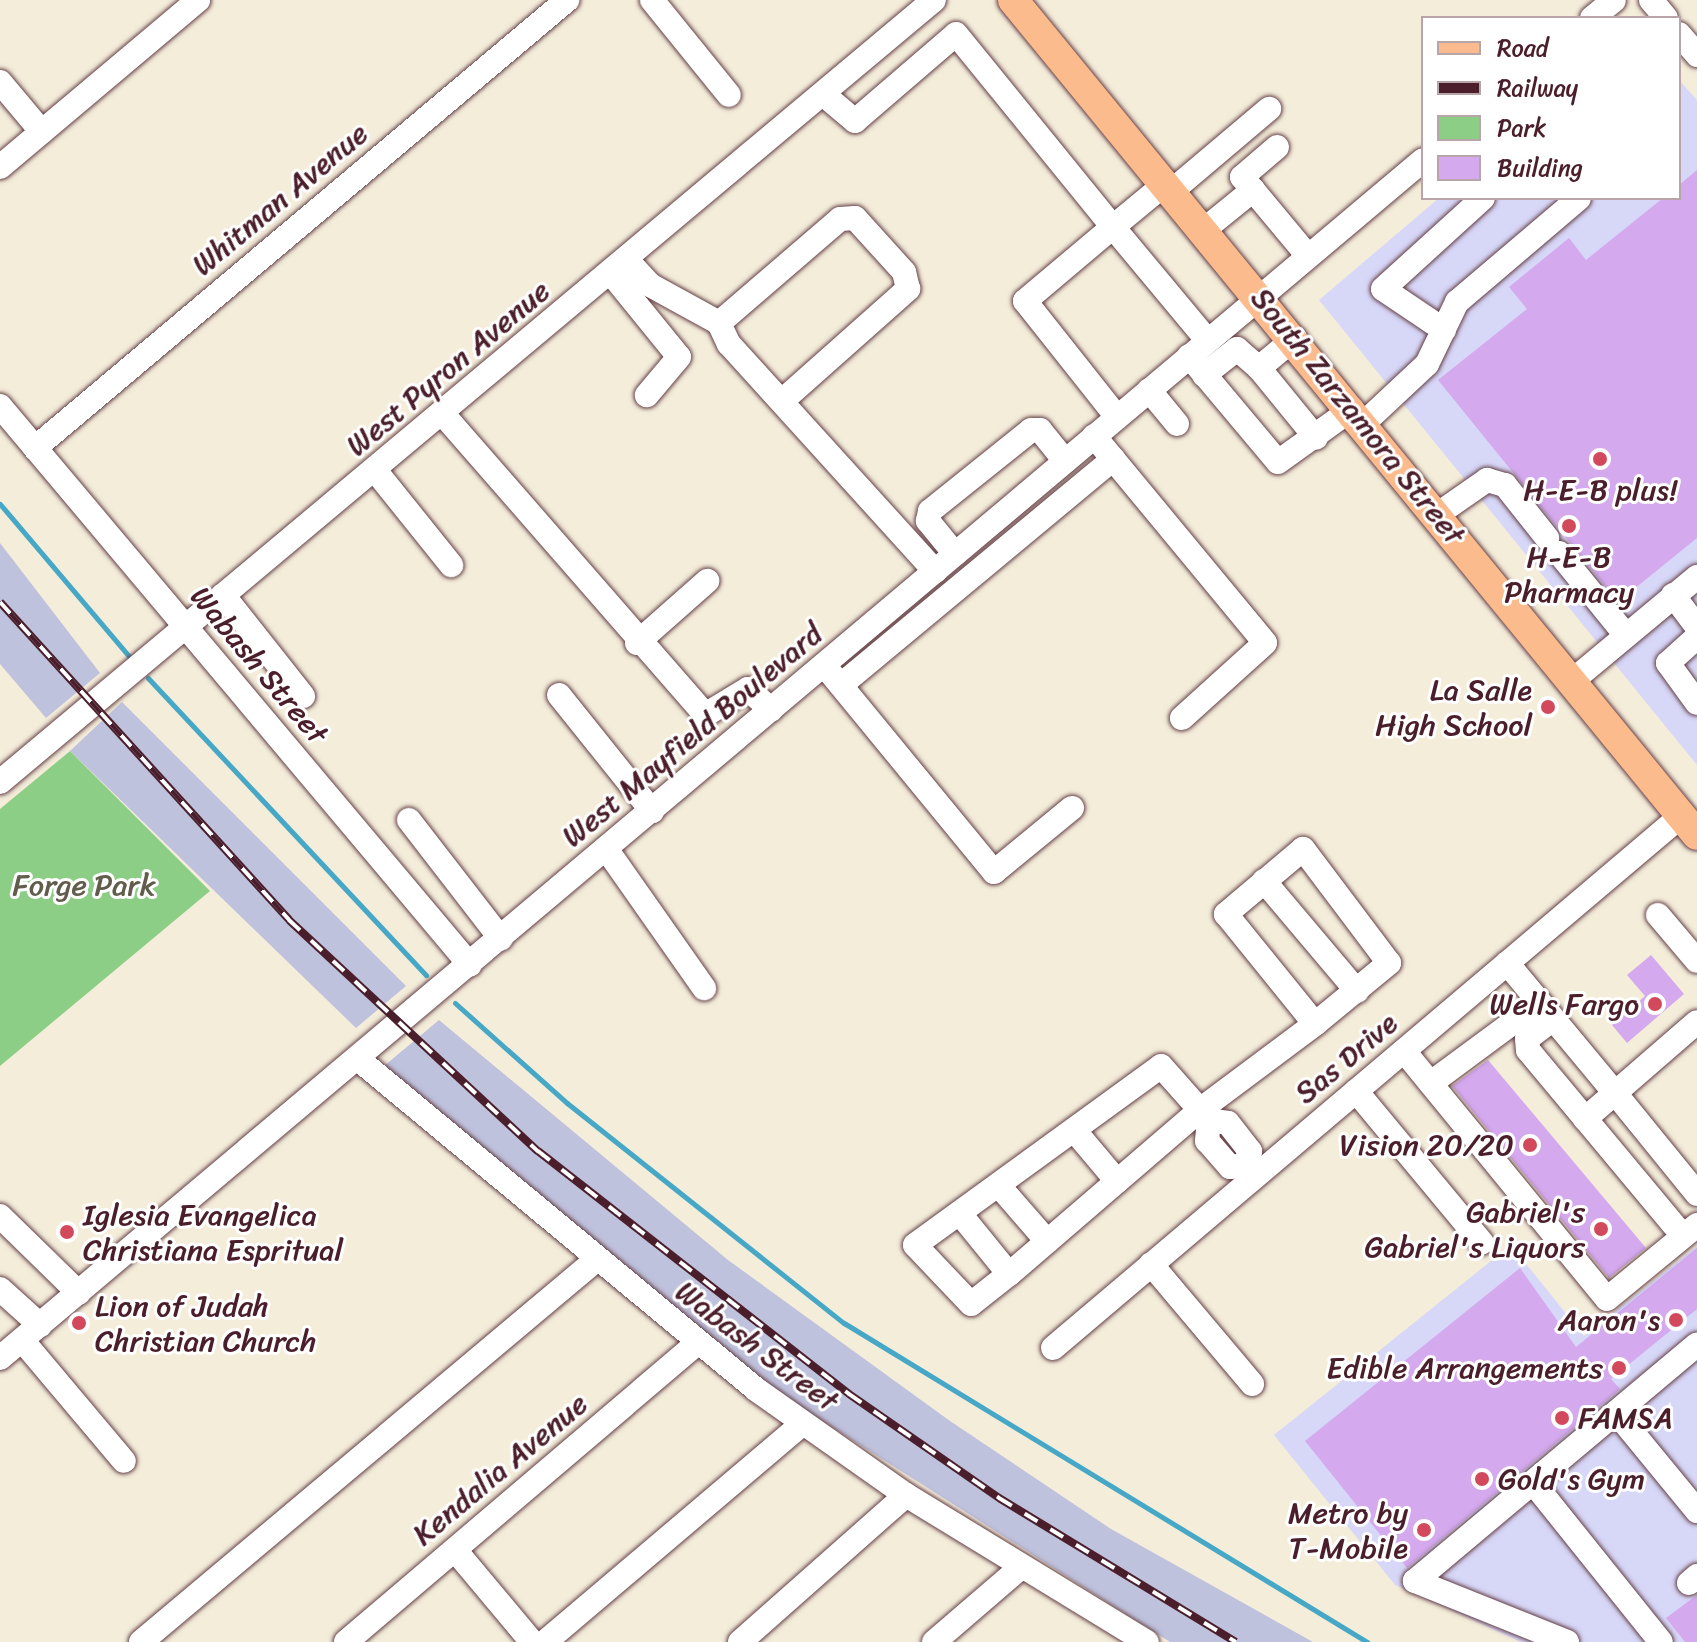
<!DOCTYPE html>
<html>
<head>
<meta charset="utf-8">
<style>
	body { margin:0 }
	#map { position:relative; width:1697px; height:1642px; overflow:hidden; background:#f4edda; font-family:Sriracha,sans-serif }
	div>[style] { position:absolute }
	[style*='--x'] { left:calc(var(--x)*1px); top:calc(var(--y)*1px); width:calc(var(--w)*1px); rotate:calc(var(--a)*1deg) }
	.built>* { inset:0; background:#d7d7f8 }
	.industrial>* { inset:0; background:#bfc2dd }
	.green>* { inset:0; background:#8dce86 }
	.stream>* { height:5px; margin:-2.5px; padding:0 2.5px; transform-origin:2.5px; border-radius:2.5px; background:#46a8c6 }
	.building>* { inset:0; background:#d4a9ee }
	.roads { filter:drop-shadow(0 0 2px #643e45) drop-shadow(0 0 2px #643e45) }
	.minor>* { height:24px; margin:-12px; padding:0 12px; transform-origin:12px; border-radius:12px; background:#fff }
	.major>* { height:30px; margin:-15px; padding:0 15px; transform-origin:15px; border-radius:15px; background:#fbbb8d }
	.rail>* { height:8px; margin-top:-4px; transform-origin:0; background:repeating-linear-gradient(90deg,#fff 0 15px,#4a1f2b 0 30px); box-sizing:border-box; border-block:2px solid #4a1f2b }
	.dots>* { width:22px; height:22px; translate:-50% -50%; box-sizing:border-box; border:4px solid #fff; border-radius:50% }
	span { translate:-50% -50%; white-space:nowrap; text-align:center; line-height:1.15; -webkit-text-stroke:6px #fff; paint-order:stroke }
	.street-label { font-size:30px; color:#4a1f2b }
	.poi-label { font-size:30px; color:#4a1f2b }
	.right { translate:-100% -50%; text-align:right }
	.left { translate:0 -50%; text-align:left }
	.park-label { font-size:30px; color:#615c4b }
	.legend { position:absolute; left:1421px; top:16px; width:260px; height:184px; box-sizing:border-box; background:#fff; border:2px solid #b7a5aa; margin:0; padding:10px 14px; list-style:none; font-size:24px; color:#4a1f2b }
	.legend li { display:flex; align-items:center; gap:16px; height:40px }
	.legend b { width:40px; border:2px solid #b7a5aa }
</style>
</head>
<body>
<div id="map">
	<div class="built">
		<div style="clip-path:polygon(1679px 80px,1697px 100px,1697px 765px,1319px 300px,1439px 198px,1679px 198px)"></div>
		<div style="clip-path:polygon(1511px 1245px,1584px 1336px,1697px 1246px,1697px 1642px,1521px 1642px,1395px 1585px,1274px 1435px)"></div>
	</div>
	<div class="industrial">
		<div style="clip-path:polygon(0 543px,100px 673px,46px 718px,0 664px)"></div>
		<div style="clip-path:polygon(122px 702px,406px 986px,356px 1028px,70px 751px)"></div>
		<div style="clip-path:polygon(439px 1020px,728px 1260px,950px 1421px,1111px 1529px,1313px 1642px,1170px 1642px,772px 1389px,384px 1066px)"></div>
	</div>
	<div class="green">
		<div style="clip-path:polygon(70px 751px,210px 891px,0 1066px,0 809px)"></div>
	</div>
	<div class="stream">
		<div style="--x:0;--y:504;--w:199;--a:49.7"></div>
		<div style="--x:148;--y:678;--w:407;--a:46.9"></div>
		<div style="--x:455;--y:1003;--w:150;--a:41.8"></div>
		<div style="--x:567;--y:1103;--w:354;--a:38.5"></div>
		<div style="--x:844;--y:1323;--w:613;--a:31.38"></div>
	</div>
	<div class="building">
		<div style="clip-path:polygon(1697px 170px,1697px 538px,1618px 602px,1438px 380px,1527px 309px,1509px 287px,1569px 238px,1586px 260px,1663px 198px,1679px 198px,1679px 185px)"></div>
		<div style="clip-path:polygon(1651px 955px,1684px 994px,1627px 1043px,1612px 1025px,1645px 996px,1627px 975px)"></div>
		<div style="clip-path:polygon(1488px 1060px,1646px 1248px,1609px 1278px,1452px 1086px)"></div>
		<div style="clip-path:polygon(1697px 1248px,1697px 1309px,1611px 1379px,1620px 1389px,1407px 1568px,1305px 1441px,1520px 1268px,1576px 1347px)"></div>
		<div style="clip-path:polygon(1697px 1595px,1697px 1642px,1685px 1642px,1666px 1618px)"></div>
	</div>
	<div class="roads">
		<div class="minor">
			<div style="--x:652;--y:0;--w:122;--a:51"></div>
			<div style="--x:1651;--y:0;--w:23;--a:50"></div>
			<div style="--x:1592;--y:18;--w:28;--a:-39"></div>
			<div style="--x:1679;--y:34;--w:28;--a:49"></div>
			<div style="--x:0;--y:82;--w:65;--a:50"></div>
			<div style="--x:823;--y:94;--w:42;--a:40.2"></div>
			<div style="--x:855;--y:121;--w:133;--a:-40.7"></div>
			<div style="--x:956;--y:34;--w:249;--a:50.9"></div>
			<div style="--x:1113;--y:227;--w:69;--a:-39.7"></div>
			<div style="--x:0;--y:167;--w:259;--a:-40.1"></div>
			<div style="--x:1173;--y:190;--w:126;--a:-40.2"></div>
			<div style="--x:1253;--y:190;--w:17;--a:-130"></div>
			<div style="--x:1242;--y:177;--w:46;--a:-40.6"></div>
			<div style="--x:1205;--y:229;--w:62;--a:-39.1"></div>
			<div style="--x:1253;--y:190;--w:86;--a:50.2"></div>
			<div style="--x:626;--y:259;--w:35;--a:47"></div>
			<div style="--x:650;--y:285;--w:79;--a:28.8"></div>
			<div style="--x:610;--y:272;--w:109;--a:50.9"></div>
			<div style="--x:679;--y:357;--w:50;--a:130.1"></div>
			<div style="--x:1444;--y:330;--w:73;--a:-146.1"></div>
			<div style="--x:1383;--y:289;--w:135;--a:-42.3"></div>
			<div style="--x:1295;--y:338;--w:47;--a:140.2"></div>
			<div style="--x:1259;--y:368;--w:90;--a:50.8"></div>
			<div style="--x:1189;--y:356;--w:138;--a:50"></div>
			<div style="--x:1278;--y:462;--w:91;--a:-35.6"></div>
			<div style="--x:1204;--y:375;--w:42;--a:-38.2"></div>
			<div style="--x:1237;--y:349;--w:29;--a:41"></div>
			<div style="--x:1149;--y:390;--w:44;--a:50.5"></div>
			<div style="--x:782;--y:401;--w:169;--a:-41.6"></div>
			<div style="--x:908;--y:289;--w:17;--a:-103"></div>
			<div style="--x:904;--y:272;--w:73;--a:-132.2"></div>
			<div style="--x:855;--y:218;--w:15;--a:176"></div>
			<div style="--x:840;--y:219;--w:160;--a:139.3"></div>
			<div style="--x:719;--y:323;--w:23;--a:65"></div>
			<div style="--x:729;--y:344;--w:307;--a:47.8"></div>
			<div style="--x:0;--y:406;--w:730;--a:49.94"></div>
			<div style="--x:442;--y:413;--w:400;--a:48.9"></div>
			<div style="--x:705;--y:715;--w:50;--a:-31.2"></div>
			<div style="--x:748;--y:689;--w:31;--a:42"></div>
			<div style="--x:1117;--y:417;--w:148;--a:-128.4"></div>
			<div style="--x:1025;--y:301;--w:115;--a:-40.1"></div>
			<div style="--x:1113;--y:227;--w:148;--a:50.2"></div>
			<div style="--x:1364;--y:423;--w:86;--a:-43.1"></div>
			<div style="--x:1427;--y:364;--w:69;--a:-64.2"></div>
			<div style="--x:1457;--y:302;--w:160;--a:-40.4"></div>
			<div style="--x:1094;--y:436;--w:268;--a:50.4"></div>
			<div style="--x:1265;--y:643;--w:112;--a:137.9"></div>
			<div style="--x:35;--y:448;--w:696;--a:-40.1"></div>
			<div style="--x:375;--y:470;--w:122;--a:51.3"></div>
			<div style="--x:1438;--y:514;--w:60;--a:-34.8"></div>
			<div style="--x:1487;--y:480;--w:19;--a:16"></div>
			<div style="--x:1505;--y:485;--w:68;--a:51.6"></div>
			<div style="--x:1559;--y:553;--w:103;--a:50.9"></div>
			<div style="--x:955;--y:554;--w:43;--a:-129.3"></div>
			<div style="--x:928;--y:521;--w:10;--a:-79"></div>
			<div style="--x:930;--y:511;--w:129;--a:-38.7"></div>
			<div style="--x:1031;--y:430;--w:9;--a:0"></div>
			<div style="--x:1040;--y:430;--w:40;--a:51"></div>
			<div style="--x:223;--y:595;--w:129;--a:51.6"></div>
			<div style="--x:1673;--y:595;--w:40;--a:53"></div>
			<div style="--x:1697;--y:637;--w:39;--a:138"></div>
			<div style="--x:1668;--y:663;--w:49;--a:54.1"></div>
			<div style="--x:637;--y:643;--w:94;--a:-41.5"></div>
			<div style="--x:824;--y:665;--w:268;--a:50.6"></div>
			<div style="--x:994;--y:872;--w:101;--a:-39.4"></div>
			<div style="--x:1572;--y:681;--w:163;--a:-39.8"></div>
			<div style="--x:841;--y:685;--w:354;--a:-39.7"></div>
			<div style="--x:559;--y:695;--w:149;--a:51.3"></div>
			<div style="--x:0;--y:782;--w:1218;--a:-39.94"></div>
			<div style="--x:409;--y:820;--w:150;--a:52.3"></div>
			<div style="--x:607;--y:850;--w:169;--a:54.9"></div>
			<div style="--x:1264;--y:881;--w:144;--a:49.8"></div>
			<div style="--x:1658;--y:915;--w:60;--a:49.7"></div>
			<div style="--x:1507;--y:963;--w:169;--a:50.3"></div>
			<div style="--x:1615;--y:1093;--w:108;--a:-40.9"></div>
			<div style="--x:1552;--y:1020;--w:31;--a:143"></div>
			<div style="--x:1527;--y:1039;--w:11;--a:85"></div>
			<div style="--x:1528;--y:1050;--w:242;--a:50.2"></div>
			<div style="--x:1404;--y:1051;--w:320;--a:50.7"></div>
			<div style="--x:1607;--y:1299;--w:117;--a:-39.4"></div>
			<div style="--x:358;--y:1059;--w:518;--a:39.68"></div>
			<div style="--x:757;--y:1390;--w:182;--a:35.2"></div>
			<div style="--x:906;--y:1495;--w:282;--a:31.4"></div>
			<div style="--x:1431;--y:1083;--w:134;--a:-36.5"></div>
			<div style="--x:1356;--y:1091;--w:197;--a:50.3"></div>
			<div style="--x:1585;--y:1119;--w:40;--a:-41"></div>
			<div style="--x:1615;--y:1093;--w:130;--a:50.9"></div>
			<div style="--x:1209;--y:1120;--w:19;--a:9"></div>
			<div style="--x:1228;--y:1123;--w:36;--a:52"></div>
			<div style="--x:1250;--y:1151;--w:15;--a:110"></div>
			<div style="--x:1074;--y:1130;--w:67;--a:49.9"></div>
			<div style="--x:1245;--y:1165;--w:15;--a:172"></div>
			<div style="--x:1230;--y:1167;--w:35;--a:-131"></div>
			<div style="--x:1207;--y:1141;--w:21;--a:-85"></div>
			<div style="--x:1209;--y:1120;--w:13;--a:-132"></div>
			<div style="--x:1200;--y:1110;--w:144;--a:-36.8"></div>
			<div style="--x:1315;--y:1024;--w:96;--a:-39.5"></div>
			<div style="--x:1389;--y:963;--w:143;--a:-127"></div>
			<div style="--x:1303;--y:849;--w:101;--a:139.8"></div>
			<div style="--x:1226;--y:914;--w:141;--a:51"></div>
			<div style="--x:1000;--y:1187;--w:72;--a:49"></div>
			<div style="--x:961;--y:1215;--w:76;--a:50.9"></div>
			<div style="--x:1009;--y:1274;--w:48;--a:141.7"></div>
			<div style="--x:971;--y:1304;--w:81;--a:-133.5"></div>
			<div style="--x:915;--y:1245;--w:304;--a:-36"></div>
			<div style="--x:1161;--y:1066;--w:59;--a:48.4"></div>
			<div style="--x:1200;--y:1110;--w:252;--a:139.3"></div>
			<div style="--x:0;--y:1216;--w:110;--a:44.3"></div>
			<div style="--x:1151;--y:1264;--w:157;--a:49.9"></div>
			<div style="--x:0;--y:1289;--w:54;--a:42"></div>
			<div style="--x:22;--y:1340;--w:158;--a:49.9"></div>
			<div style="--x:1053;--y:1348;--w:823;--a:-40.27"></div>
			<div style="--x:0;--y:1358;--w:1860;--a:-40.09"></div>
			<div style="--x:1619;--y:1416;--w:123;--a:50.6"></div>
			<div style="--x:1535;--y:1485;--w:201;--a:51.3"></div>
			<div style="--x:455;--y:1550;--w:120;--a:50.1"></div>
			<div style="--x:1689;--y:1583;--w:11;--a:-41"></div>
			<div style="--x:141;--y:1642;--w:594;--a:-40.02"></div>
			<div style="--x:346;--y:1642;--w:460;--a:-40.4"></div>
			<div style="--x:545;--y:1642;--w:338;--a:-40.3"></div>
			<div style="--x:740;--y:1642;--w:222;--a:-41.5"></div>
			<div style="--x:934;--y:1642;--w:113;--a:-40.7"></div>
			<div style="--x:1567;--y:1642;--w:164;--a:-158.1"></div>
			<div style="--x:1415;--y:1581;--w:368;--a:-40"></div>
		</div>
		<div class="major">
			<div style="--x:1013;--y:0;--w:1079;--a:50.68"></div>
		</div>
	</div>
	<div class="rail">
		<div style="--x:0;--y:602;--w:430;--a:47.7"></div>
		<div style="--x:289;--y:920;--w:340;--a:42.9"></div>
		<div style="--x:538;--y:1151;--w:395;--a:38"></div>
		<div style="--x:849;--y:1394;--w:183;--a:34.7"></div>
		<div style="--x:999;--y:1498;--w:277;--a:31.3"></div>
	</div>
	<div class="dots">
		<div style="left:1600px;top:459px;background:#d1495b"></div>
		<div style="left:1569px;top:526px;background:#d1495b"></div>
		<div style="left:1548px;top:707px;background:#d1495b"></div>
		<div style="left:1655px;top:1004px;background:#d1495b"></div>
		<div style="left:1530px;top:1145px;background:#d1495b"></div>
		<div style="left:1601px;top:1229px;background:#d1495b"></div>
		<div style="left:67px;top:1232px;background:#d1495b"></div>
		<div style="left:1676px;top:1320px;background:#d1495b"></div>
		<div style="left:79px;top:1323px;background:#d1495b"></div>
		<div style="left:1619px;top:1368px;background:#d1495b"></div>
		<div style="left:1562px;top:1418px;background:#d1495b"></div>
		<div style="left:1482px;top:1479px;background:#d1495b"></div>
		<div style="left:1424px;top:1530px;background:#d1495b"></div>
	</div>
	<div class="street-label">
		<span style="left:280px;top:199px;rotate:-40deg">Whitman Avenue</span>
		<span style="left:448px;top:368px;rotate:-40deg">West Pyron Avenue</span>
		<span style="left:1358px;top:416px;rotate:51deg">South Zarzamora Street</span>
		<span style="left:259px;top:665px;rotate:50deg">Wabash Street</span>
		<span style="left:692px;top:735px;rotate:-40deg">West Mayfield Boulevard</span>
		<span style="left:1346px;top:1058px;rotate:-40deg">Sas Drive</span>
		<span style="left:757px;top:1346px;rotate:37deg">Wabash Street</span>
		<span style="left:500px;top:1469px;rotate:-40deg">Kendalia Avenue</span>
	</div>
	<div class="poi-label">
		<span style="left:1600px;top:490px">H-E-B plus!</span>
		<span style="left:1569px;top:574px">H-E-B<br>Pharmacy</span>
		<span class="right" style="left:1532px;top:707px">La Salle<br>High School</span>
		<span class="right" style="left:1639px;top:1004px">Wells Fargo</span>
		<span class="right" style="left:1514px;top:1145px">Vision 20/20</span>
		<span class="right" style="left:1585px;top:1229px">Gabriel's<br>Gabriel's Liquors</span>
		<span class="left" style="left:83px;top:1232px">Iglesia Evangelica<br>Christiana Espritual</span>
		<span class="left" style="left:95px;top:1323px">Lion of Judah<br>Christian Church</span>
		<span class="right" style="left:1660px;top:1320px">Aaron's</span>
		<span class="right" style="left:1603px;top:1368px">Edible Arrangements</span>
		<span class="left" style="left:1578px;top:1418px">FAMSA</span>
		<span class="left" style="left:1498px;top:1479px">Gold's Gym</span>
		<span class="right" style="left:1408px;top:1530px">Metro by<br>T-Mobile</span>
	</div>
	<div class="park-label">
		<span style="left:84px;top:885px">Forge Park</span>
	</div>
	<ul class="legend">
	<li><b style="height:10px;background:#fbbb8d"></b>Road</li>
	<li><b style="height:10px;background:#4a1f2b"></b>Railway</li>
	<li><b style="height:22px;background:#8dce86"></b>Park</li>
	<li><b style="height:22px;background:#d4a9ee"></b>Building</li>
	</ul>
</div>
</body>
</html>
